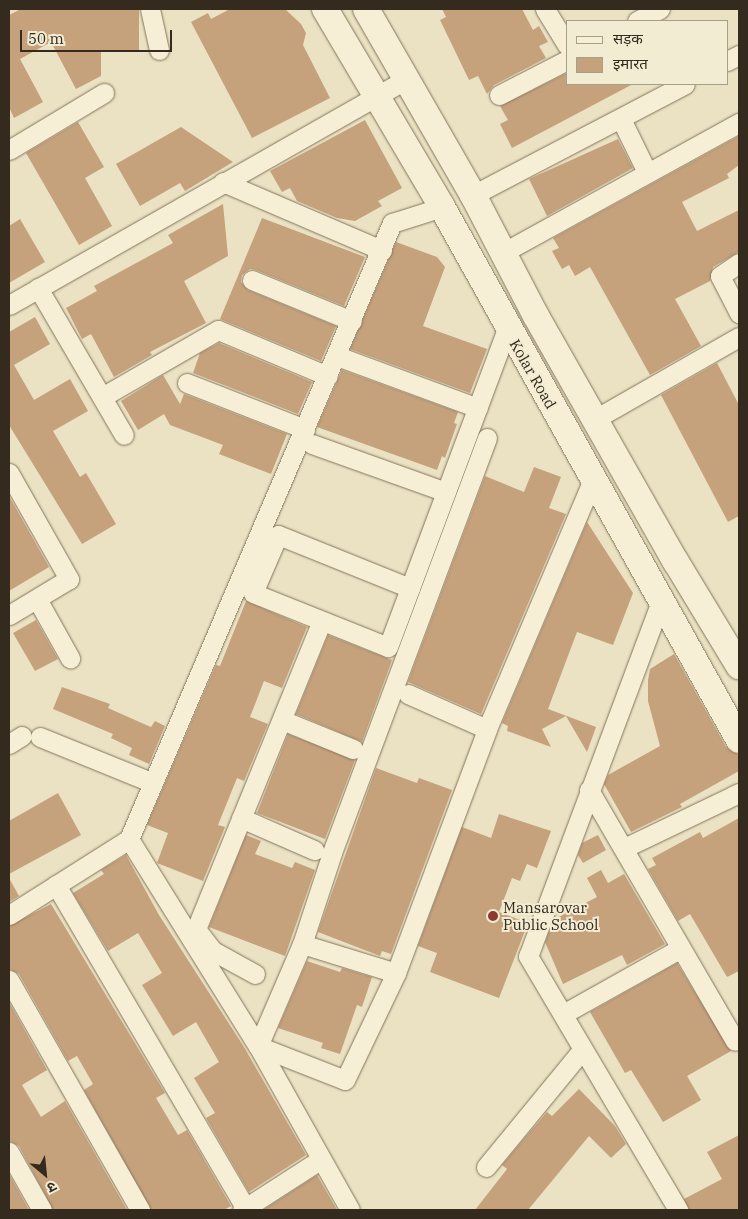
<!DOCTYPE html>
<html>
<head>
<meta charset="utf-8">
<style>
	body { margin:0 }
	#map { position:relative; width:748px; height:1219px; overflow:hidden; background:#eae2c3; font-family:"IBM Plex Serif","Noto Sans Devanagari",serif }
	div>[style] { position:absolute }
	[style*='--x'] { left:calc(var(--x)*1px); top:calc(var(--y)*1px); width:calc(var(--w)*1px); rotate:calc(var(--a)*1deg) }
	.building>* { inset:0; background:#c5a17c }
	.roads { filter:drop-shadow(0 0 1px #83745b) drop-shadow(0 0 1px #83745b) }
	.minor>* { height:19px; margin:-9.5px; padding:0 9.5px; transform-origin:9.5px; border-radius:9.5px; background:#f6efd5 }
	.secondary>* { height:26px; margin:-13px; padding:0 13px; transform-origin:13px; border-radius:13px; background:#f6efd5 }
	.dots>* { width:14px; height:14px; translate:-50% -50%; box-sizing:border-box; border:2px solid #f2ecd2; border-radius:50% }
	span { translate:-50% -50%; white-space:nowrap; text-align:center; line-height:1.15; -webkit-text-stroke:4px #f2ecd2; paint-order:stroke }
	.street-label { font-size:15px; color:#342b1e }
	.poi-label { font-size:15px; color:#342b1e }
	.left { translate:0 -50%; text-align:left }
	.frame { position:absolute; inset:0; border:10px solid #342b1e; pointer-events:none }
	.legend { position:absolute; left:566px; top:20px; width:162px; height:65px; box-sizing:border-box; background:#f2ecd2; border:1px solid #a69f8a; margin:0; padding:6px 9px; list-style:none; font-size:15px; color:#342b1e }
	.legend li { display:flex; align-items:center; gap:10px; height:25px }
	.legend b { width:25px; border:1px solid #a69f8a }
	.north { position:absolute; left:20px; top:1149px; width:50px; height:50px; -webkit-text-stroke:4px #f2ecd2; paint-order:stroke; rotate:152deg; font-size:14px; font-weight:700; line-height:20px; text-align:center; color:#342b1e }
	.north::after { content:''; display:block; margin:auto; width:18px; height:22px; background:#342b1e; clip-path:polygon(50% 0,100% 100%,50% 72%,0 100%) }
	.scale { position:absolute; left:20px; top:30px; width:152px; height:22px; box-sizing:border-box; border:2px solid #342b1e; border-top:0; padding-left:6px; font-size:15px; line-height:18px; white-space:nowrap; color:#342b1e; -webkit-text-stroke:4px #f2ecd2; paint-order:stroke }
</style>
</head>
<body>
<div id="map">
	<div class="building">
		<div style="clip-path:polygon(21px 9px,139px 9px,139px 52px,101px 50px,101px 76px,76px 89px,51px 42px,20px 59px,43px 102px,14px 118px,9px 107px,9px 15px)"></div>
		<div style="clip-path:polygon(230px 9px,285px 9px,301px 24px,306px 33px,303px 45px,330px 98px,252px 138px,191px 22px,208px 13px,211px 19px)"></div>
		<div style="clip-path:polygon(442px 9px,522px 9px,533px 30px,539px 26px,548px 42px,539px 46px,546px 58px,494px 85px,487px 94px,478px 76px,469px 80px,440px 20px,446px 17px)"></div>
		<div style="clip-path:polygon(567px 73px,567px 84px,633px 84px,512px 148px,500px 124px,508px 120px,500px 106px)"></div>
		<div style="clip-path:polygon(365px 120px,402px 188px,378px 201px,382px 206px,355px 221px,337px 218px,297px 201px,290px 188px,282px 192px,270px 171px)"></div>
		<div style="clip-path:polygon(78px 122px,104px 167px,85px 178px,112px 226px,79px 245px,26px 153px)"></div>
		<div style="clip-path:polygon(181px 127px,233px 162px,185px 191px,180px 183px,140px 206px,116px 164px)"></div>
		<div style="clip-path:polygon(739px 136px,739px 165px,727px 174px,729px 178px,682px 202px,697px 231px,739px 210px,739px 252px,713px 267px,710px 281px,675px 299px,701px 346px,650px 375px,590px 267px,575px 276px,569px 265px,562px 269px,552px 251px,559px 248px,553px 238px)"></div>
		<div style="clip-path:polygon(618px 139px,633px 168px,547px 216px,529px 179px)"></div>
		<div style="clip-path:polygon(223px 204px,228px 256px,184px 281px,206px 323px,150px 352px,152px 355px,114px 377px,91px 334px,82px 339px,66px 308px,97px 291px,94px 286px,173px 243px,168px 235px)"></div>
		<div style="clip-path:polygon(262px 218px,365px 257px,344px 306px,256px 270px,250px 269px,242px 275px,241px 282px,248px 290px,336px 326px,321px 361px,220px 319px)"></div>
		<div style="clip-path:polygon(20px 219px,45px 262px,9px 283px,9px 226px)"></div>
		<div style="clip-path:polygon(396px 242px,437px 257px,445px 267px,423px 326px,487px 349px,470px 393px,350px 349px)"></div>
		<div style="clip-path:polygon(35px 317px,50px 344px,14px 365px,34px 400px,70px 379px,88px 411px,53px 431px,80px 477px,86px 473px,116px 524px,82px 544px,9px 425px,9px 332px)"></div>
		<div style="clip-path:polygon(219px 343px,312px 382px,298px 414px,193px 373px,200px 353px)"></div>
		<div style="clip-path:polygon(717px 363px,739px 405px,739px 516px,728px 522px,661px 395px)"></div>
		<div style="clip-path:polygon(342px 370px,458px 412px,454px 423px,457px 424px,445px 458px,442px 456px,437px 470px,317px 427px)"></div>
		<div style="clip-path:polygon(163px 375px,180px 404px,184px 394px,287px 434px,271px 474px,219px 454px,223px 445px,170px 425px,164px 414px,138px 430px,121px 401px)"></div>
		<div style="clip-path:polygon(534px 467px,561px 477px,549px 508px,566px 514px,481px 714px,408px 682px,485px 476px,524px 492px)"></div>
		<div style="clip-path:polygon(9px 496px,49px 567px,9px 591px)"></div>
		<div style="clip-path:polygon(587px 522px,633px 593px,613px 645px,577px 632px,548px 709px,596px 727px,587px 752px,566px 716px,542px 729px,551px 747px,507px 731px,508px 726px,502px 723px)"></div>
		<div style="clip-path:polygon(246px 601px,307px 627px,282px 688px,264px 681px,250px 717px,268px 724px,244px 781px,237px 778px,218px 825px,225px 827px,203px 881px,157px 863px,168px 833px,147px 825px,216px 665px,220px 666px)"></div>
		<div style="clip-path:polygon(36px 620px,58px 659px,35px 671px,13px 633px)"></div>
		<div style="clip-path:polygon(328px 635px,392px 660px,362px 742px,296px 714px)"></div>
		<div style="clip-path:polygon(674px 654px,726px 747px,739px 755px,739px 771px,680px 804px,682px 807px,631px 832px,604px 784px,608px 775px,660px 746px,648px 701px,648px 680px,650px 669px)"></div>
		<div style="clip-path:polygon(62px 687px,110px 704px,108px 708px,144px 724px,151px 727px,155px 721px,165px 726px,149px 764px,129px 755px,132px 748px,111px 738px,113px 734px,53px 709px)"></div>
		<div style="clip-path:polygon(288px 734px,355px 760px,325px 839px,257px 813px)"></div>
		<div style="clip-path:polygon(376px 768px,417px 783px,419px 778px,452px 790px,391px 954px,382px 951px,380px 956px,318px 932px)"></div>
		<div style="clip-path:polygon(58px 793px,81px 835px,9px 874px,9px 821px)"></div>
		<div style="clip-path:polygon(499px 814px,551px 831px,537px 868px,527px 864px,520px 881px,512px 878px,499px 912px,528px 923px,499px 998px,430px 972px,437px 953px,418px 946px,462px 827px,491px 838px)"></div>
		<div style="clip-path:polygon(739px 818px,739px 971px,727px 977px,690px 914px,678px 921px,648px 869px,656px 865px,652px 858px,700px 832px,703px 838px)"></div>
		<div style="clip-path:polygon(246px 835px,261px 841px,255px 854px,292px 868px,295px 862px,315px 870px,285px 956px,209px 927px)"></div>
		<div style="clip-path:polygon(598px 835px,606px 850px,583px 863px,578px 855px,582px 843px)"></div>
		<div style="clip-path:polygon(126px 855px,159px 915px,244px 1047px,306px 1155px,249px 1192px,206px 1118px,215px 1113px,194px 1078px,219px 1062px,196px 1022px,173px 1036px,142px 985px,162px 973px,138px 933px,108px 951px,73px 893px,104px 874px,101px 870px)"></div>
		<div style="clip-path:polygon(601px 870px,608px 883px,624px 874px,665px 944px,627px 965px,622px 955px,563px 984px,545px 942px,553px 920px,597px 897px,587px 878px)"></div>
		<div style="clip-path:polygon(9px 878px,19px 896px,9px 902px)"></div>
		<div style="clip-path:polygon(51px 904px,165px 1093px,156px 1098px,178px 1135px,187px 1130px,231px 1206px,224px 1210px,151px 1210px,84px 1090px,93px 1084px,77px 1056px,68px 1061px,19px 974px,9px 969px,9px 926px)"></div>
		<div style="clip-path:polygon(307px 961px,340px 972px,342px 968px,372px 977px,362px 1007px,357px 1005px,340px 1054px,321px 1048px,323px 1043px,278px 1028px)"></div>
		<div style="clip-path:polygon(677px 963px,731px 1051px,687px 1076px,701px 1100px,663px 1122px,631px 1070px,625px 1073px,590px 1012px)"></div>
		<div style="clip-path:polygon(9px 1002px,47px 1070px,22px 1085px,41px 1117px,65px 1101px,127px 1210px,53px 1210px,19px 1146px,9px 1141px)"></div>
		<div style="clip-path:polygon(579px 1089px,615px 1126px,626px 1144px,611px 1158px,589px 1136px,528px 1210px,475px 1210px,507px 1169px,502px 1165px,522px 1141px,547px 1112px,552px 1116px)"></div>
		<div style="clip-path:polygon(739px 1135px,739px 1210px,689px 1210px,684px 1199px,722px 1179px,707px 1152px)"></div>
		<div style="clip-path:polygon(9px 1174px,29px 1210px,9px 1210px)"></div>
		<div style="clip-path:polygon(317px 1175px,337px 1210px,263px 1210px)"></div>
	</div>
	<div class="roads">
		<div class="minor">
			<div style="--x:150;--y:9;--w:42;--a:77.6"></div>
			<div style="--x:545;--y:9;--w:42;--a:58.6"></div>
			<div style="--x:637;--y:21;--w:26;--a:-28"></div>
			<div style="--x:727;--y:61;--w:13;--a:-27"></div>
			<div style="--x:499;--y:95;--w:76;--a:-27.2"></div>
			<div style="--x:621;--y:119;--w:59;--a:63.9"></div>
			<div style="--x:9;--y:150;--w:111;--a:-31"></div>
			<div style="--x:223;--y:182;--w:173;--a:23.2"></div>
			<div style="--x:473;--y:195;--w:239;--a:-27.6"></div>
			<div style="--x:504;--y:252;--w:268;--a:-28.8"></div>
			<div style="--x:739;--y:263;--w:23;--a:146"></div>
			<div style="--x:720;--y:276;--w:42;--a:62.8"></div>
			<div style="--x:252;--y:280;--w:108;--a:22.3"></div>
			<div style="--x:38;--y:288;--w:170;--a:59.7"></div>
			<div style="--x:9;--y:305;--w:458;--a:-29.6"></div>
			<div style="--x:337;--y:356;--w:150;--a:20.2"></div>
			<div style="--x:187;--y:383;--w:127;--a:21.3"></div>
			<div style="--x:102;--y:397;--w:134;--a:-30"></div>
			<div style="--x:218;--y:330;--w:119;--a:22.7"></div>
			<div style="--x:595;--y:419;--w:166;--a:-29.7"></div>
			<div style="--x:487;--y:438;--w:443;--a:110.5"></div>
			<div style="--x:332;--y:853;--w:96;--a:108.2"></div>
			<div style="--x:302;--y:944;--w:111;--a:113.3"></div>
			<div style="--x:258;--y:1046;--w:93;--a:21.3"></div>
			<div style="--x:345;--y:1080;--w:119;--a:-64.5"></div>
			<div style="--x:396;--y:973;--w:260;--a:-69.5"></div>
			<div style="--x:487;--y:729;--w:272;--a:-67"></div>
			<div style="--x:312;--y:444;--w:142;--a:19.7"></div>
			<div style="--x:9;--y:473;--w:122;--a:60.5"></div>
			<div style="--x:69;--y:579;--w:70;--a:149"></div>
			<div style="--x:410;--y:588;--w:142;--a:-158.1"></div>
			<div style="--x:278;--y:535;--w:63;--a:113.3"></div>
			<div style="--x:253;--y:593;--w:145;--a:21.8"></div>
			<div style="--x:388;--y:647;--w:340;--a:-69.5"></div>
			<div style="--x:37;--y:599;--w:68;--a:60.8"></div>
			<div style="--x:661;--y:601;--w:379;--a:110.5"></div>
			<div style="--x:528;--y:956;--w:295;--a:59.4"></div>
			<div style="--x:408;--y:694;--w:86;--a:23.9"></div>
			<div style="--x:282;--y:720;--w:77;--a:22.2"></div>
			<div style="--x:40;--y:737;--w:120;--a:22.1"></div>
			<div style="--x:9;--y:744;--w:15;--a:-32"></div>
			<div style="--x:589;--y:790;--w:290;--a:59.8"></div>
			<div style="--x:241;--y:818;--w:80;--a:23.7"></div>
			<div style="--x:129;--y:839;--w:244;--a:58.1"></div>
			<div style="--x:258;--y:1046;--w:188;--a:60.7"></div>
			<div style="--x:624;--y:848;--w:127;--a:-25.6"></div>
			<div style="--x:56;--y:885;--w:377;--a:59.6"></div>
			<div style="--x:9;--y:915;--w:142;--a:-32.3"></div>
			<div style="--x:129;--y:839;--w:670;--a:-66.88"></div>
			<div style="--x:392;--y:223;--w:52;--a:-17.7"></div>
			<div style="--x:302;--y:944;--w:98;--a:17.1"></div>
			<div style="--x:255;--y:974;--w:48;--a:-151.3"></div>
			<div style="--x:213;--y:951;--w:28;--a:-128"></div>
			<div style="--x:196;--y:929;--w:331;--a:-67.8"></div>
			<div style="--x:9;--y:980;--w:265;--a:60.3"></div>
			<div style="--x:563;--y:1014;--w:135;--a:-29.2"></div>
			<div style="--x:9;--y:1152;--w:67;--a:60.4"></div>
			<div style="--x:486;--y:1167;--w:151;--a:-50.6"></div>
			<div style="--x:242;--y:1210;--w:94;--a:-32.8"></div>
		</div>
		<div class="secondary">
			<div style="--x:325;--y:9;--w:230;--a:59.4"></div>
			<div style="--x:442;--y:207;--w:610;--a:60.87"></div>
			<div style="--x:366;--y:9;--w:215;--a:60.1"></div>
			<div style="--x:473;--y:195;--w:136;--a:62.5"></div>
			<div style="--x:536;--y:316;--w:283;--a:60.4"></div>
			<div style="--x:676;--y:562;--w:122;--a:58.8"></div>
		</div>
	</div>
	<div class="dots">
		<div style="left:493px;top:916px;background:#8d3830"></div>
	</div>
	<div class="street-label">
		<span style="left:533px;top:374px;rotate:60deg">Kolar Road</span>
	</div>
	<div class="poi-label">
		<span class="left" style="left:503px;top:916px">Mansarovar<br>Public School</span>
	</div>
	<div class="frame"></div>
	<ul class="legend">
	<li><b style="height:6px;background:#f6efd5"></b>सड़क</li>
	<li><b style="height:14px;background:#c5a17c"></b>इमारत</li>
	</ul>
	<div class="north">उ</div>
	<div class="scale">50 m</div>
</div>
</body>
</html>
